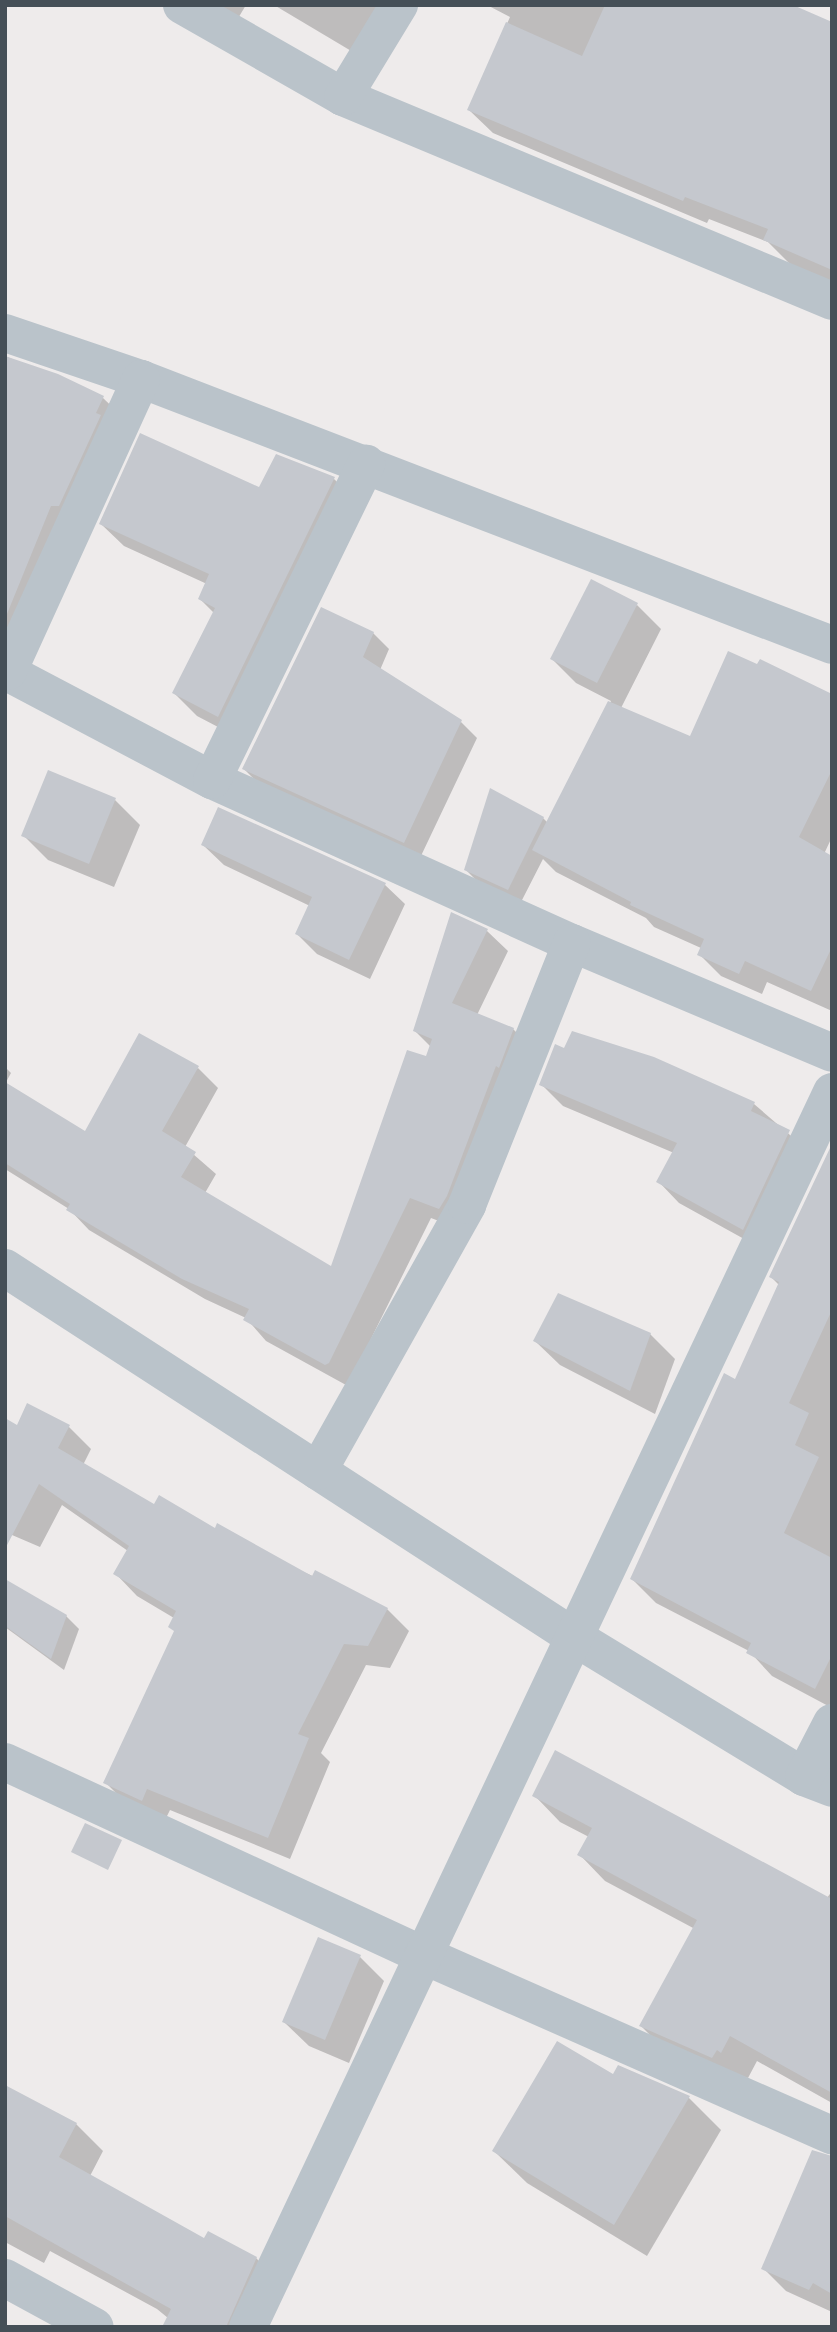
<!DOCTYPE html>
<html>
<head>
<meta charset="utf-8">
<style>
	body { margin:0 }
	#map { position:relative; width:837px; height:2332px; overflow:hidden; background:#eeebeb; font-family:Mulish,sans-serif }
	div>[style] { position:absolute }
	[style*='--x'] { left:calc(var(--x)*1px); top:calc(var(--y)*1px); width:calc(var(--w)*1px); rotate:calc(var(--a)*1deg) }
	.shadow>* { inset:0; background:#0003 }
	.building>* { inset:0; background:#c5c8ce }
	.street>* { height:38px; margin:-19px; padding:0 19px; transform-origin:19px; border-radius:19px; background:#bac3ca }
	span { translate:-50% -50%; white-space:nowrap; text-align:center; line-height:1.15; -webkit-text-stroke:5px #fff; paint-order:stroke }
	.frame { position:absolute; inset:0; border:7px solid #454f57; pointer-events:none }
</style>
</head>
<body>
<div id="map">
	<div class="shadow">
		<div style="clip-path:polygon(203px 5px,246px 5px,237px 20px)"></div>
		<div style="clip-path:polygon(274px 5px,393px 5px,363px 58px)"></div>
		<div style="clip-path:polygon(487px 5px,788px 5px,832px 24px,832px 290px,789px 263px,768px 242px,709px 219px,707px 223px,493px 133px,469px 110px,510px 17px)"></div>
		<div style="clip-path:polygon(5px 356px,103px 398px,128px 422px,5px 637px)"></div>
		<div style="clip-path:polygon(277px 457px,334px 479px,357px 501px,241px 739px,197px 716px,174px 693px,214px 613px,200px 599px,207px 584px,124px 546px,101px 524px,260px 490px)"></div>
		<div style="clip-path:polygon(637px 605px,661px 629px,621px 708px,691px 739px,832px 697px,832px 837px,824px 854px,832px 858px,832px 1011px,767px 982px,762px 994px,721px 976px,699px 954px,701px 948px,654px 927px,646px 918px,556px 872px,543px 859px,521px 902px,479px 883px,466px 870px,543px 818px,548px 823px,611px 701px,576px 683px,552px 659px)"></div>
		<div style="clip-path:polygon(373px 633px,389px 649px,380px 670px,461px 722px,477px 738px,420px 858px,260px 785px,244px 769px)"></div>
		<div style="clip-path:polygon(115px 800px,140px 825px,114px 887px,48px 860px,23px 835px)"></div>
		<div style="clip-path:polygon(203px 845px,384px 884px,405px 904px,370px 979px,317px 954px,297px 934px,310px 906px,224px 865px)"></div>
		<div style="clip-path:polygon(452px 914px,487px 931px,508px 951px,477px 1015px,513px 1029px,534px 1050px,460px 1229px,431px 1218px,349px 1383px,346px 1385px,266px 1341px,246px 1318px,205px 1299px,89px 1230px,69px 1209px,5px 1169px,5px 1084px,85px 1134px,198px 1068px,218px 1088px,185px 1147px,216px 1174px,205px 1193px,332px 1269px,431px 1047px,415px 1031px)"></div>
		<div style="clip-path:polygon(565px 1050px,654px 1058px,754px 1104px,811px 1153px,764px 1250px,679px 1203px,658px 1181px,674px 1153px,563px 1106px,541px 1084px)"></div>
		<div style="clip-path:polygon(5px 1067px,11px 1073px,5px 1084px)"></div>
		<div style="clip-path:polygon(830px 1151px,832px 1151px,832px 1708px,772px 1676px,749px 1651px,656px 1603px,632px 1579px,736px 1381px,779px 1285px,771px 1277px)"></div>
		<div style="clip-path:polygon(650px 1334px,675px 1359px,655px 1414px,560px 1365px,535px 1341px)"></div>
		<div style="clip-path:polygon(18px 1427px,69px 1427px,91px 1449px,83px 1465px,155px 1506px,387px 1609px,409px 1631px,390px 1668px,366px 1665px,321px 1753px,330px 1762px,290px 1859px,170px 1810px,164px 1822px,128px 1805px,106px 1783px,176px 1632px,174px 1618px,137px 1596px,115px 1573px,128px 1551px,62px 1505px,40px 1547px,5px 1532px)"></div>
		<div style="clip-path:polygon(5px 1581px,66px 1616px,79px 1629px,64px 1670px,5px 1627px)"></div>
		<div style="clip-path:polygon(534px 1795px,827px 1898px,832px 1891px,832px 2103px,757px 2061px,748px 2078px,667px 2052px,641px 2026px,695px 1929px,605px 1881px,579px 1854px,589px 1837px,560px 1822px)"></div>
		<div style="clip-path:polygon(360px 1957px,384px 1981px,349px 2063px,309px 2046px,284px 2022px)"></div>
		<div style="clip-path:polygon(613px 2076px,689px 2098px,721px 2130px,647px 2256px,527px 2183px,494px 2151px)"></div>
		<div style="clip-path:polygon(5px 2087px,76px 2124px,103px 2151px,90px 2176px,205px 2240px,256px 2258px,283px 2285px,263px 2327px,164px 2327px,168px 2318px,157px 2309px,50px 2251px,44px 2263px,5px 2242px)"></div>
		<div style="clip-path:polygon(832px 2193px,832px 2312px,786px 2291px,763px 2268px)"></div>
	</div>
	<div class="building">
		<div style="clip-path:polygon(605px 5px,793px 5px,832px 22px,832px 270px,763px 240px,768px 229px,685px 197px,683px 201px,467px 110px,506px 22px,582px 56px)"></div>
		<div style="clip-path:polygon(5px 356px,58px 374px,104px 396px,96px 413px,101px 415px,59px 506px,51px 506px,7px 614px)"></div>
		<div style="clip-path:polygon(140px 433px,259px 487px,276px 454px,335px 477px,218px 717px,172px 693px,215px 608px,198px 599px,209px 574px,99px 524px)"></div>
		<div style="clip-path:polygon(591px 579px,638px 603px,597px 683px,550px 659px)"></div>
		<div style="clip-path:polygon(321px 607px,374px 632px,363px 657px,462px 720px,404px 843px,242px 769px)"></div>
		<div style="clip-path:polygon(728px 651px,757px 664px,760px 659px,832px 694px,832px 770px,799px 837px,832px 856px,832px 947px,811px 991px,745px 961px,739px 974px,697px 955px,704px 939px,630px 905px,631px 902px,532px 850px,608px 701px,690px 736px)"></div>
		<div style="clip-path:polygon(48px 770px,116px 798px,89px 864px,21px 836px)"></div>
		<div style="clip-path:polygon(490px 788px,544px 817px,508px 890px,464px 870px)"></div>
		<div style="clip-path:polygon(218px 807px,386px 883px,349px 960px,295px 934px,312px 897px,201px 845px)"></div>
		<div style="clip-path:polygon(451px 912px,488px 929px,452px 1003px,514px 1028px,499px 1068px,496px 1066px,447px 1196px,439px 1209px,410px 1198px,329px 1363px,325px 1365px,243px 1320px,249px 1309px,182px 1279px,66px 1210px,70px 1204px,5px 1163px,5px 1082px,85px 1131px,139px 1033px,199px 1066px,162px 1131px,196px 1152px,181px 1177px,331px 1266px,407px 1050px,426px 1056px,432px 1039px,413px 1031px)"></div>
		<div style="clip-path:polygon(572px 1031px,654px 1057px,755px 1102px,751px 1111px,790px 1130px,743px 1230px,656px 1182px,677px 1143px,539px 1085px,555px 1044px,564px 1048px)"></div>
		<div style="clip-path:polygon(830px 1148px,832px 1310px,789px 1403px,809px 1413px,795px 1445px,819px 1457px,784px 1533px,832px 1558px,832px 1655px,815px 1689px,746px 1653px,751px 1643px,630px 1579px,724px 1373px,735px 1379px,779px 1282px,769px 1277px)"></div>
		<div style="clip-path:polygon(558px 1293px,651px 1333px,630px 1391px,533px 1341px)"></div>
		<div style="clip-path:polygon(27px 1403px,70px 1425px,58px 1448px,154px 1504px,159px 1495px,215px 1528px,217px 1523px,312px 1576px,315px 1570px,388px 1608px,368px 1646px,344px 1644px,298px 1734px,309px 1738px,268px 1838px,147px 1789px,142px 1801px,103px 1783px,174px 1631px,168px 1627px,176px 1611px,113px 1574px,129px 1546px,39px 1484px,5px 1549px,5px 1418px,17px 1425px)"></div>
		<div style="clip-path:polygon(5px 1579px,67px 1615px,51px 1659px,5px 1626px)"></div>
		<div style="clip-path:polygon(555px 1750px,832px 1899px,832px 2093px,730px 2036px,721px 2053px,717px 2050px,712px 2058px,639px 2026px,697px 1920px,577px 1855px,592px 1828px,532px 1796px)"></div>
		<div style="clip-path:polygon(85px 1823px,122px 1840px,108px 1870px,71px 1852px)"></div>
		<div style="clip-path:polygon(318px 1937px,361px 1955px,325px 2040px,282px 2022px)"></div>
		<div style="clip-path:polygon(557px 2041px,613px 2074px,618px 2065px,690px 2096px,614px 2225px,492px 2151px)"></div>
		<div style="clip-path:polygon(5px 2085px,77px 2123px,59px 2157px,204px 2238px,208px 2231px,257px 2257px,226px 2327px,162px 2327px,171px 2309px,5px 2216px)"></div>
		<div style="clip-path:polygon(812px 2150px,832px 2156px,832px 2294px,813px 2283px,809px 2290px,761px 2269px)"></div>
	</div>
	<div class="street">
		<div style="--x:182;--y:5;--w:185;--a:29.7"></div>
		<div style="--x:343;--y:97;--w:530;--a:22.64"></div>
		<div style="--x:343;--y:97;--w:108;--a:-58.7"></div>
		<div style="--x:5;--y:333;--w:144;--a:18.7"></div>
		<div style="--x:141;--y:379;--w:740;--a:21.05"></div>
		<div style="--x:5;--y:671;--w:234;--a:27.8"></div>
		<div style="--x:212;--y:780;--w:395;--a:24.4"></div>
		<div style="--x:572;--y:943;--w:282;--a:22.9"></div>
		<div style="--x:8;--y:671;--w:321;--a:-65.5"></div>
		<div style="--x:212;--y:780;--w:352;--a:-64"></div>
		<div style="--x:5;--y:1268;--w:678;--a:32.96"></div>
		<div style="--x:574;--y:1637;--w:269;--a:31.3"></div>
		<div style="--x:804;--y:1777;--w:30;--a:21"></div>
		<div style="--x:318;--y:1471;--w:305;--a:-60.7"></div>
		<div style="--x:467;--y:1205;--w:282;--a:-68.2"></div>
		<div style="--x:5;--y:1762;--w:460;--a:24.8"></div>
		<div style="--x:423;--y:1955;--w:447;--a:23.8"></div>
		<div style="--x:804;--y:1777;--w:61;--a:-62.6"></div>
		<div style="--x:5;--y:2278;--w:102;--a:28.6"></div>
		<div style="--x:248;--y:2327;--w:1366;--a:-64.69"></div>
	</div>
	<div class="frame"></div>
</div>
</body>
</html>
